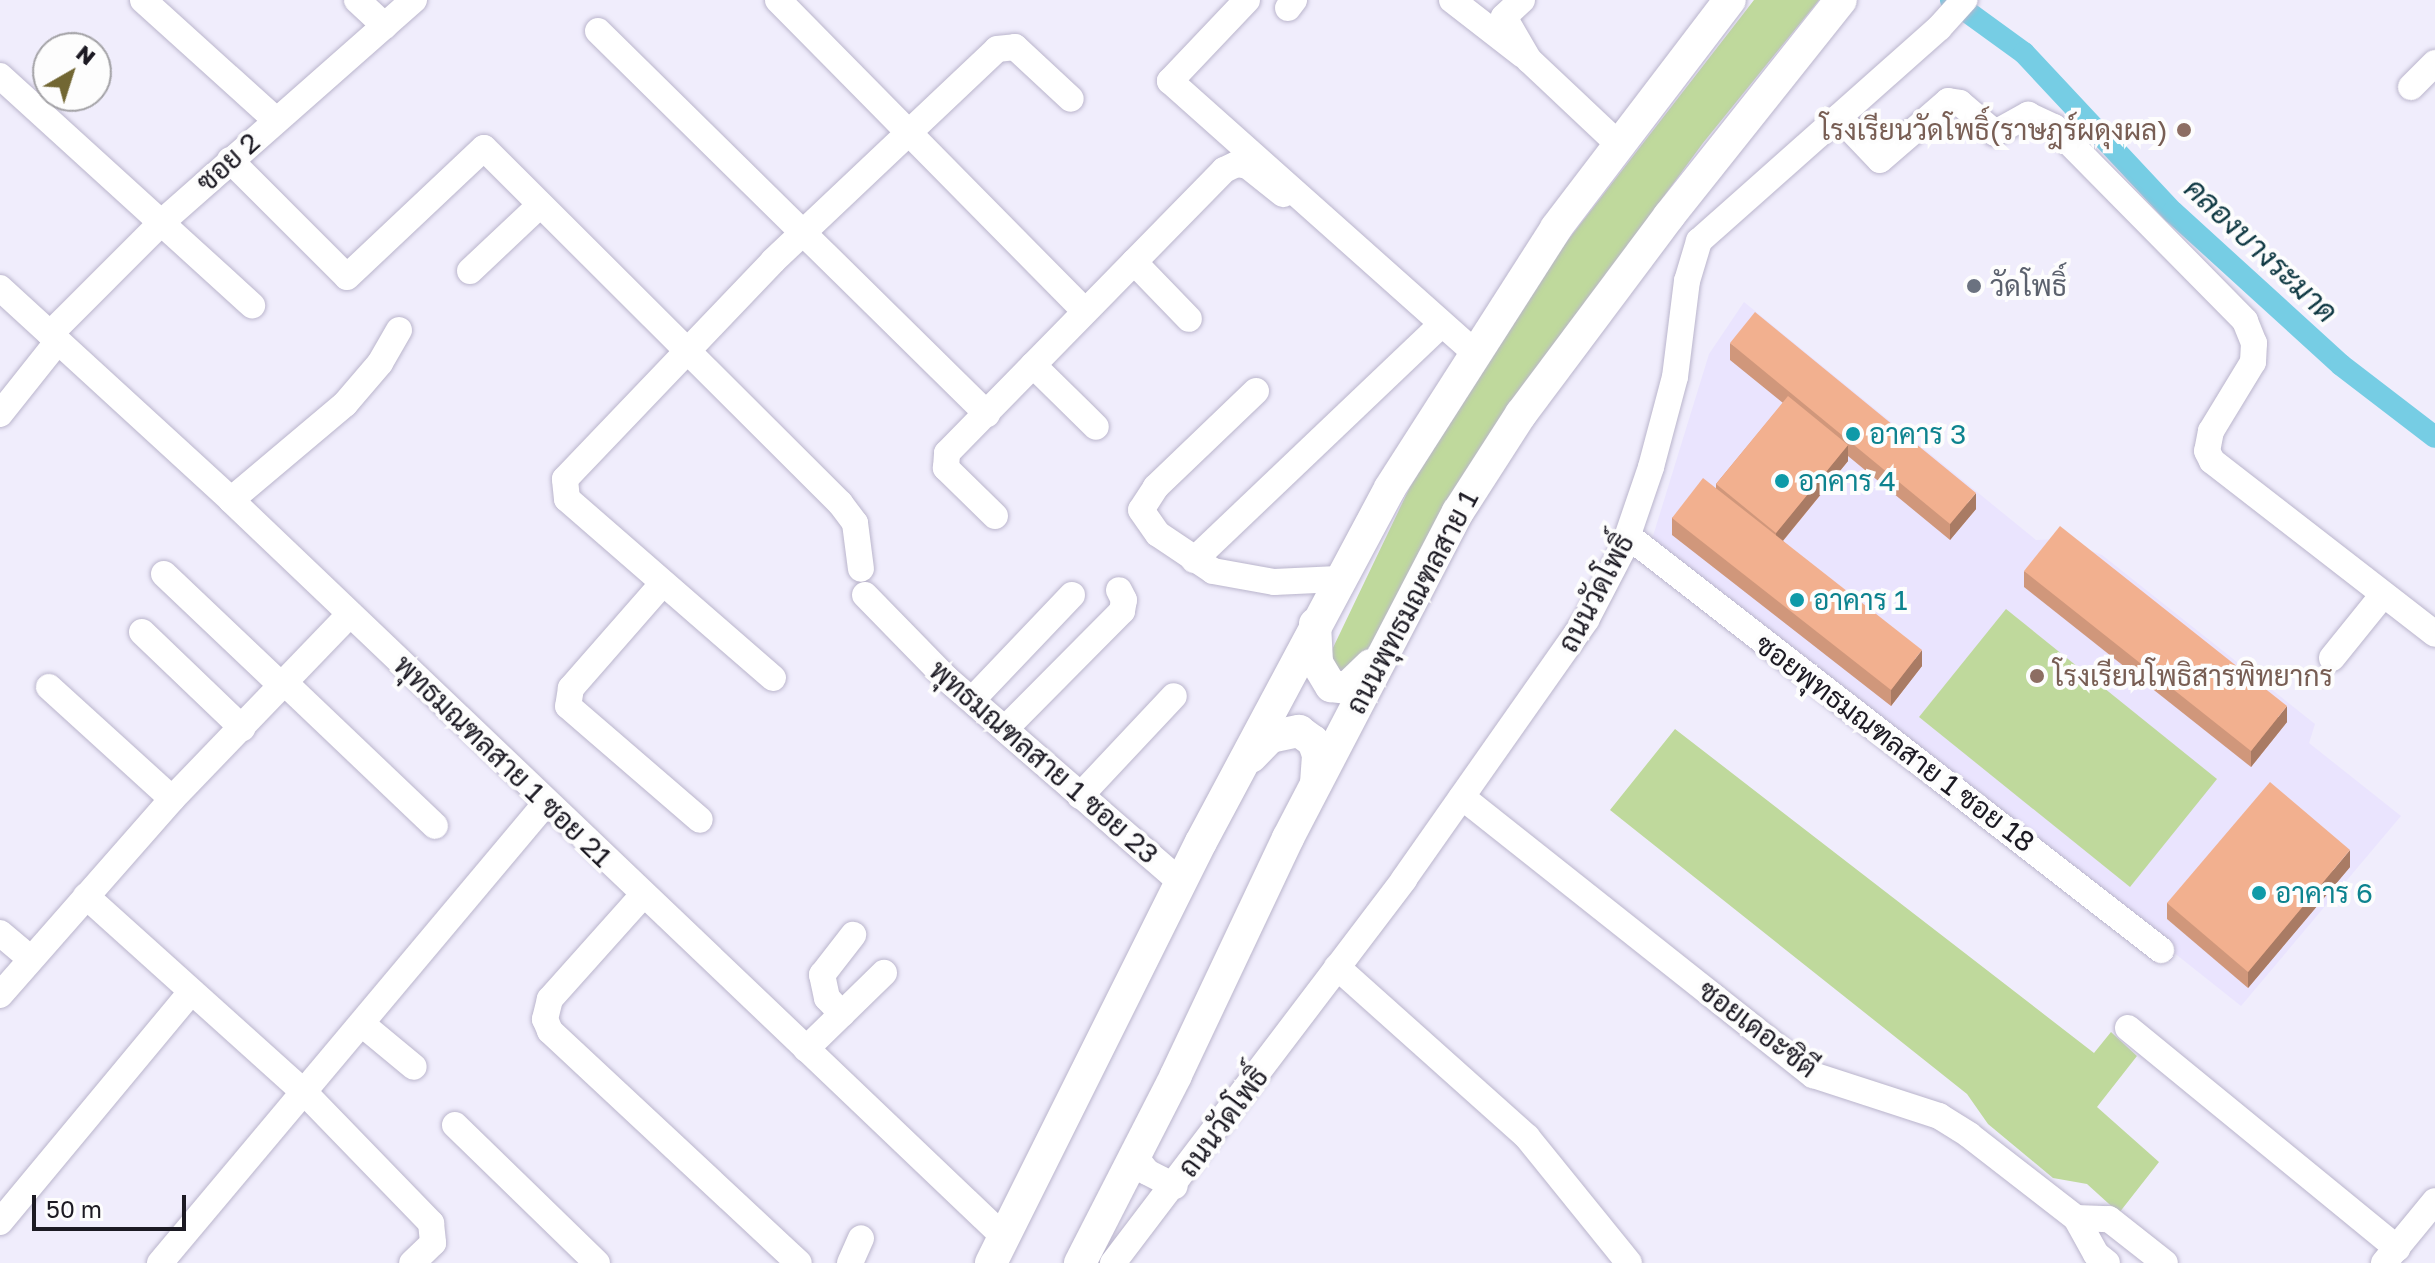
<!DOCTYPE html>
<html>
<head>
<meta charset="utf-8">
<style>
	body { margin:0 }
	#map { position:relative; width:2435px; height:1263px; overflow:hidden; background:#f0edfc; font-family:"Golos Text",Sarabun,sans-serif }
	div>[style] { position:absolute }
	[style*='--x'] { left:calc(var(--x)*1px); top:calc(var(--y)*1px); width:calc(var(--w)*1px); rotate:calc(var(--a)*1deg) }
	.built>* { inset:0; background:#eae4fe }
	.green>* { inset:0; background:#bfd99c }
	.canal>* { height:22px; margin:-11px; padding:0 11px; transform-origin:11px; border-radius:11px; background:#76cde4 }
	.roads { filter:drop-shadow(0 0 2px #bab5cc) drop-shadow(0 0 2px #bab5cc) }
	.minor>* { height:26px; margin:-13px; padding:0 13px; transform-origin:13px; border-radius:13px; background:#fff }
	.major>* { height:32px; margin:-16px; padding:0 16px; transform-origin:16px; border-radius:16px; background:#fff }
	.wall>* { inset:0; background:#d0977b }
	.shaded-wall>* { inset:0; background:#a97b64 }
	.building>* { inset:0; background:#f2b08f }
	.dots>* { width:22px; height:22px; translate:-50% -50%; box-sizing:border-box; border:4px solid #fdfdfd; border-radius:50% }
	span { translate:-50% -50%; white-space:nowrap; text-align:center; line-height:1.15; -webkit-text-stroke:8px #fdfdfd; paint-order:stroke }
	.education-label { font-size:28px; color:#785e54 }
	.right { translate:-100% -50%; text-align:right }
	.left { translate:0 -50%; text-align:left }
	.street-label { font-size:28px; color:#1c1a23 }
	.worship-label { font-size:28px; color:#5b616d }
	.culture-label { font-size:28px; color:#0d838f }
	.water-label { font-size:30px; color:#0e3842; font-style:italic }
	.north { position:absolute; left:32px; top:32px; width:80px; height:80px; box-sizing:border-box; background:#fdfdfd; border:2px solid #a3a2a6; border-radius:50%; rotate:39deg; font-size:22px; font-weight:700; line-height:32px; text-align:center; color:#1c1a23 }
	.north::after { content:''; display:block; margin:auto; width:28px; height:36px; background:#726733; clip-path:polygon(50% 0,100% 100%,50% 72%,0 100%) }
	.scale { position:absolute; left:32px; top:1195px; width:154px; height:36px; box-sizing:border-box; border:4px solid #1c1a23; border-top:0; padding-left:10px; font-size:24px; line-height:28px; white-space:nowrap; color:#1c1a23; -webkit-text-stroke:6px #fdfdfd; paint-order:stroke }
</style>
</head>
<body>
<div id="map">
	<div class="built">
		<div style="clip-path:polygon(1744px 302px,2036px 540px,2061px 539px,2102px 555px,2315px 724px,2309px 743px,2401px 816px,2241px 1006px,1896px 732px,1649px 549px,1709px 354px)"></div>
	</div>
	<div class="green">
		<div style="clip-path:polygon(1754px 0,1819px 0,1703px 143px,1509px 407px,1360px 667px,1342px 677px,1330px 654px,1410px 487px,1541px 275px)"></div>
		<div style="clip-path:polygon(2006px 609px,2217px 779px,2130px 887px,1919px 717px)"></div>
		<div style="clip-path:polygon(1675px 729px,2094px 1053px,2111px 1032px,2137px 1056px,2097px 1107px,2159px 1162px,2119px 1213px,2087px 1184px,2053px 1178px,1988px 1124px,1967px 1094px,1610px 810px)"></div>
	</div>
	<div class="canal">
		<div style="--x:1951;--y:0;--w:90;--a:36"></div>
		<div style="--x:2024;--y:53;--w:218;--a:46.9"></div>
		<div style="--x:2173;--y:212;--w:227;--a:42.3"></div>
		<div style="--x:2341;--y:365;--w:118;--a:37.5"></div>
	</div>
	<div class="roads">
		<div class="minor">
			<div style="--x:143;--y:0;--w:179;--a:42.1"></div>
			<div style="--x:357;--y:0;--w:38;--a:43"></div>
			<div style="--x:778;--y:0;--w:437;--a:45.4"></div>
			<div style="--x:1247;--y:0;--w:112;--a:133.5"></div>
			<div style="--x:1170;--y:81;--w:407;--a:41.7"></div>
			<div style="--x:1452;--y:0;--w:90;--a:37.8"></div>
			<div style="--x:1522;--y:0;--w:25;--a:137"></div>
			<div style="--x:1504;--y:17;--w:50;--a:59.8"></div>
			<div style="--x:1529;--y:60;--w:122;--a:43.3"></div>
			<div style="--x:1288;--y:8;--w:10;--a:-53"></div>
			<div style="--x:598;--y:31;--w:546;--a:44.55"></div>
			<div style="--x:0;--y:76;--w:341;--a:42.3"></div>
			<div style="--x:2411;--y:87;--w:34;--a:-45"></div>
			<div style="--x:1839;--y:117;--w:59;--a:46.4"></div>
			<div style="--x:1880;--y:160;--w:90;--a:-40.9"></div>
			<div style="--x:1948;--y:101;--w:12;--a:9"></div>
			<div style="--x:1960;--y:103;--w:46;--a:40.6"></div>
			<div style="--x:1995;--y:133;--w:38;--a:-29"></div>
			<div style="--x:2028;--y:115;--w:29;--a:25"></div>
			<div style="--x:2054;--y:127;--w:272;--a:45.4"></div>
			<div style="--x:2245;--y:321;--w:24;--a:68"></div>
			<div style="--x:2254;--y:343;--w:19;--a:93"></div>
			<div style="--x:2253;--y:362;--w:81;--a:121.3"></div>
			<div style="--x:2211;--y:431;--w:20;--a:101"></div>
			<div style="--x:2207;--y:451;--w:11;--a:63"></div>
			<div style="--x:2212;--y:461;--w:282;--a:37.8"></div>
			<div style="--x:230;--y:160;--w:165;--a:45"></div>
			<div style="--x:347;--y:277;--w:188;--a:-43.3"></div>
			<div style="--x:484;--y:148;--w:503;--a:44.92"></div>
			<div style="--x:840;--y:503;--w:25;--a:53"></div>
			<div style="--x:855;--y:523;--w:46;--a:82.6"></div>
			<div style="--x:1134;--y:262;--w:79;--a:46"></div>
			<div style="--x:470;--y:271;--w:96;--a:-43.3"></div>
			<div style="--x:0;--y:288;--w:314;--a:42.5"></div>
			<div style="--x:231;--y:500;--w:1068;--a:43.63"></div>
			<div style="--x:50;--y:334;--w:158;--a:-45"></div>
			<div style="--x:162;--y:222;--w:336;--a:-41.4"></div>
			<div style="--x:1033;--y:365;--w:88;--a:44.5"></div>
			<div style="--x:1256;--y:391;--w:139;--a:136.2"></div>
			<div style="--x:1156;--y:487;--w:27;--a:123"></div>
			<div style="--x:1141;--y:510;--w:29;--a:55"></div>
			<div style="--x:1158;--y:534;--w:66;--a:33.9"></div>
			<div style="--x:1213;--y:571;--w:62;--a:10.2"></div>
			<div style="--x:1274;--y:582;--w:64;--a:-2.7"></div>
			<div style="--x:0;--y:414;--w:93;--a:-51.5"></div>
			<div style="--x:231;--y:500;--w:149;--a:-40.1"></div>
			<div style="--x:345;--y:404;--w:54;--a:-49.5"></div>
			<div style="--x:380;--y:363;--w:38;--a:-60"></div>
			<div style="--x:995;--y:516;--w:69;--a:-135.6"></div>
			<div style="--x:946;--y:468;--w:15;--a:-86"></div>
			<div style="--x:947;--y:453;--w:396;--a:-45.6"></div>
			<div style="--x:1224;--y:170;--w:14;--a:-25"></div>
			<div style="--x:1237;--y:164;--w:11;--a:10"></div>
			<div style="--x:1248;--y:166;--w:45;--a:38.7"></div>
			<div style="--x:1628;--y:536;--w:675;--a:37.84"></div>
			<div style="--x:1194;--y:560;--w:341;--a:-43.6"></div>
			<div style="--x:164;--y:574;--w:163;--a:43.5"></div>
			<div style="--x:663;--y:583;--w:140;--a:131.2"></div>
			<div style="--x:571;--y:688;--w:18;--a:99"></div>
			<div style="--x:568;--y:706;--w:174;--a:40.8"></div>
			<div style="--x:865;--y:595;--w:116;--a:45.7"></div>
			<div style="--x:946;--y:678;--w:313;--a:41"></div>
			<div style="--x:142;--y:632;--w:139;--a:43.8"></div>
			<div style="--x:2332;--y:658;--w:80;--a:-51.1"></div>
			<div style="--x:773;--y:678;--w:273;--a:-139"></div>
			<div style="--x:567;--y:499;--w:20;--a:-96"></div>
			<div style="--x:565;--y:479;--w:301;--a:-46.3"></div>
			<div style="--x:773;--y:261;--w:308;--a:-43.4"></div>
			<div style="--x:997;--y:49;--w:18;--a:-6"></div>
			<div style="--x:1015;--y:47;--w:76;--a:42.9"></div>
			<div style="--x:285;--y:683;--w:207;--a:43.6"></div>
			<div style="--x:49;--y:687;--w:166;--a:42.3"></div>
			<div style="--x:972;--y:700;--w:145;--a:-46.4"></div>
			<div style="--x:1005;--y:729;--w:166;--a:-45.2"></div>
			<div style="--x:1122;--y:611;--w:11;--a:-80"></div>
			<div style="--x:1124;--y:600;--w:11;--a:-117"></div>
			<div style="--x:1080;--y:796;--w:137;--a:-46.8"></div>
			<div style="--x:1462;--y:797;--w:448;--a:38.4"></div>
			<div style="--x:1813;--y:1075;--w:133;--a:18"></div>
			<div style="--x:1939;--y:1116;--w:36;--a:32"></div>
			<div style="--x:1969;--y:1135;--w:135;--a:37.8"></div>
			<div style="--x:2076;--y:1218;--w:41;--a:60.9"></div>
			<div style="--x:2096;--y:1254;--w:14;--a:39"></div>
			<div style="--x:643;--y:895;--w:140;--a:131.8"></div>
			<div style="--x:550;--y:999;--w:21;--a:104"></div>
			<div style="--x:545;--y:1019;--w:13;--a:67"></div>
			<div style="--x:550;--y:1031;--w:340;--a:43"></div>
			<div style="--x:86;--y:896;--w:296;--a:42"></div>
			<div style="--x:306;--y:1094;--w:180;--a:45.9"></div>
			<div style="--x:431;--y:1223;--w:20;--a:84"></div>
			<div style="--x:433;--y:1243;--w:29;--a:136"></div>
			<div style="--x:0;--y:933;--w:40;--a:40"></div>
			<div style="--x:1337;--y:967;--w:255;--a:41.8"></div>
			<div style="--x:1527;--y:1137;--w:162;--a:51"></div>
			<div style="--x:0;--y:995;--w:261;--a:-48.7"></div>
			<div style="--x:172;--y:799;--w:254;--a:-46.1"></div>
			<div style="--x:842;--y:1014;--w:22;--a:-133"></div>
			<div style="--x:827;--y:998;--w:24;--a:-102"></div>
			<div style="--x:822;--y:975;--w:51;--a:-52.2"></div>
			<div style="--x:362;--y:1024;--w:67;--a:39.6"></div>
			<div style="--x:2128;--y:1028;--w:348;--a:39.3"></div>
			<div style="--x:806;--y:1049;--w:109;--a:-44.3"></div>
			<div style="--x:455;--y:1125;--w:198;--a:44.2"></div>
			<div style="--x:1135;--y:1157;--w:19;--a:51"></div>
			<div style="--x:1147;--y:1172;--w:31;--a:27"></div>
			<div style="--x:2076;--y:1218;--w:33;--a:2"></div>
			<div style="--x:2109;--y:1219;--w:71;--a:38.2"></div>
			<div style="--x:0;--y:1222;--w:299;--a:-50.3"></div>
			<div style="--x:160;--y:1263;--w:600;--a:-50"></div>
			<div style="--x:850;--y:1263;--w:27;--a:-66"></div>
			<div style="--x:1113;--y:1263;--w:482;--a:-52.8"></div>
			<div style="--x:1404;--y:879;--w:317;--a:-54.9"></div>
			<div style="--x:1586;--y:620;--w:80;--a:-62.5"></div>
			<div style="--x:1623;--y:549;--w:87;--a:-71.1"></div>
			<div style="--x:1651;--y:467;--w:93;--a:-75.1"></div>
			<div style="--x:1675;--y:377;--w:97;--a:-82.9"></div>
			<div style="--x:1687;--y:281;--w:42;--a:-73.3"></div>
			<div style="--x:1699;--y:241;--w:321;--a:-41.6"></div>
			<div style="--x:1939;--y:28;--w:38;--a:-48"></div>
			<div style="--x:2384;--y:1263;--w:80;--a:-50.6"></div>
		</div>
		<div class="major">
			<div style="--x:1315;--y:624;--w:39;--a:87"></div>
			<div style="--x:1317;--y:663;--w:27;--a:59"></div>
			<div style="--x:1331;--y:686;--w:16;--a:7"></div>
			<div style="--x:1347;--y:688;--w:33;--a:-44"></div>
			<div style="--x:1251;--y:757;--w:28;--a:-46"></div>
			<div style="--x:1270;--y:737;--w:30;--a:-12"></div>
			<div style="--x:1299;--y:731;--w:17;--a:36"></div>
			<div style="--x:1313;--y:741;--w:15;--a:70"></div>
			<div style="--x:1318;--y:755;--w:28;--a:94"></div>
			<div style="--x:991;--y:1263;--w:470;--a:-63.5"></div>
			<div style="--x:1201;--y:842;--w:401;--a:-61.9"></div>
			<div style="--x:1390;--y:488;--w:308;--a:-57.4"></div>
			<div style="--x:1556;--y:228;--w:287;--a:-52.7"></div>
			<div style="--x:1080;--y:1263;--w:211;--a:-62.9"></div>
			<div style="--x:1176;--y:1075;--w:262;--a:-64.7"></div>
			<div style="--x:1288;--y:838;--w:368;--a:-62.5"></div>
			<div style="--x:1458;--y:512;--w:117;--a:-57.3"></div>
			<div style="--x:1521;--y:414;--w:247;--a:-53.2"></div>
			<div style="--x:1669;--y:216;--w:276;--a:-51.5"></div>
		</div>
	</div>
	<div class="wall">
		<div style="clip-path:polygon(1730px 343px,1976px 509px,1950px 540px,1848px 456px,1848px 461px,1783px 541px,1922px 666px,1891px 706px,1672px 535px,1672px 518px,1716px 488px,1716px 484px,1783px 403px,1730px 360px)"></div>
		<div style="clip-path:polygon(2024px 571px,2287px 722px,2251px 767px,2024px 587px)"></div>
		<div style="clip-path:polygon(2350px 867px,2248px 988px,2167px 919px,2167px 903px)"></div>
	</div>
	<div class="shaded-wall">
		<div style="clip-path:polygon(1848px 445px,1848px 461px,1776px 549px,1776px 533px)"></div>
		<div style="clip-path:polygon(1976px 493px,1976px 509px,1950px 540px,1950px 524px)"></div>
		<div style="clip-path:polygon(1922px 650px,1922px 666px,1891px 706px,1891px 690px)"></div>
		<div style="clip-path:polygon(2287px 706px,2287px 722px,2251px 767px,2251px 751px)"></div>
		<div style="clip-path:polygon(2350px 850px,2350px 867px,2248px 988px,2248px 972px)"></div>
	</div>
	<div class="building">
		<div style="clip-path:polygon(1755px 312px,1976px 493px,1950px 524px,1730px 343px)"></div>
		<div style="clip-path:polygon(1788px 396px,1848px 445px,1776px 533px,1716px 484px)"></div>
		<div style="clip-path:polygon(1703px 478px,1922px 650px,1891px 690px,1672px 518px)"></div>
		<div style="clip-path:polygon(2060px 526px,2287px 706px,2251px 751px,2024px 571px)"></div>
		<div style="clip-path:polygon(2270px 782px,2350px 850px,2248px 972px,2167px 903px)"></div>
	</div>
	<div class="dots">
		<div style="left:2184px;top:130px;background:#8d6e63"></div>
		<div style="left:1974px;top:286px;background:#6b7280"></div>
		<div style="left:1853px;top:434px;background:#0f9aa8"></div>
		<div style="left:1782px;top:481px;background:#0f9aa8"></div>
		<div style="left:1797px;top:600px;background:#0f9aa8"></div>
		<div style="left:2037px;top:676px;background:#8d6e63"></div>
		<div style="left:2259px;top:893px;background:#0f9aa8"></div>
	</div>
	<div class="education-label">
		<span class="right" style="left:2168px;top:130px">โรงเรียนวัดโพธิ์(ราษฎร์ผดุงผล)</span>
		<span class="left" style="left:2053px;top:676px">โรงเรียนโพธิสารพิทยากร</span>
	</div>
	<div class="street-label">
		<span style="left:228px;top:162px;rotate:-42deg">ซอย 2</span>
		<span style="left:1596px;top:593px;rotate:-62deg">ถนนวัดโพธิ์</span>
		<span style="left:1412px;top:602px;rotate:-62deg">ถนนพุทธมณฑลสาย 1</span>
		<span style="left:1895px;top:743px;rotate:37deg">ซอยพุทธมณฑลสาย 1 ซอย 18</span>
		<span style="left:503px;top:761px;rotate:44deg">พุทธมณฑลสาย 1 ซอย 21</span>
		<span style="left:1044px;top:762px;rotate:41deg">พุทธมณฑลสาย 1 ซอย 23</span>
		<span style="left:1758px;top:1029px;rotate:37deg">ซอยเดอะซิตี</span>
		<span style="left:1223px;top:1122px;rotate:-53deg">ถนนวัดโพธิ์</span>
	</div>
	<div class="worship-label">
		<span class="left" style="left:1990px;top:286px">วัดโพธิ์</span>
	</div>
	<div class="culture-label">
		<span class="left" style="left:1869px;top:434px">อาคาร 3</span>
		<span class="left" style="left:1798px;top:481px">อาคาร 4</span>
		<span class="left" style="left:1813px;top:600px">อาคาร 1</span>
		<span class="left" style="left:2275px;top:893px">อาคาร 6</span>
	</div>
	<div class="water-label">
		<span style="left:2261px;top:250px;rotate:43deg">คลองบางระมาด</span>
	</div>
	<div class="north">N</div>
	<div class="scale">50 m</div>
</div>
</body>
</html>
